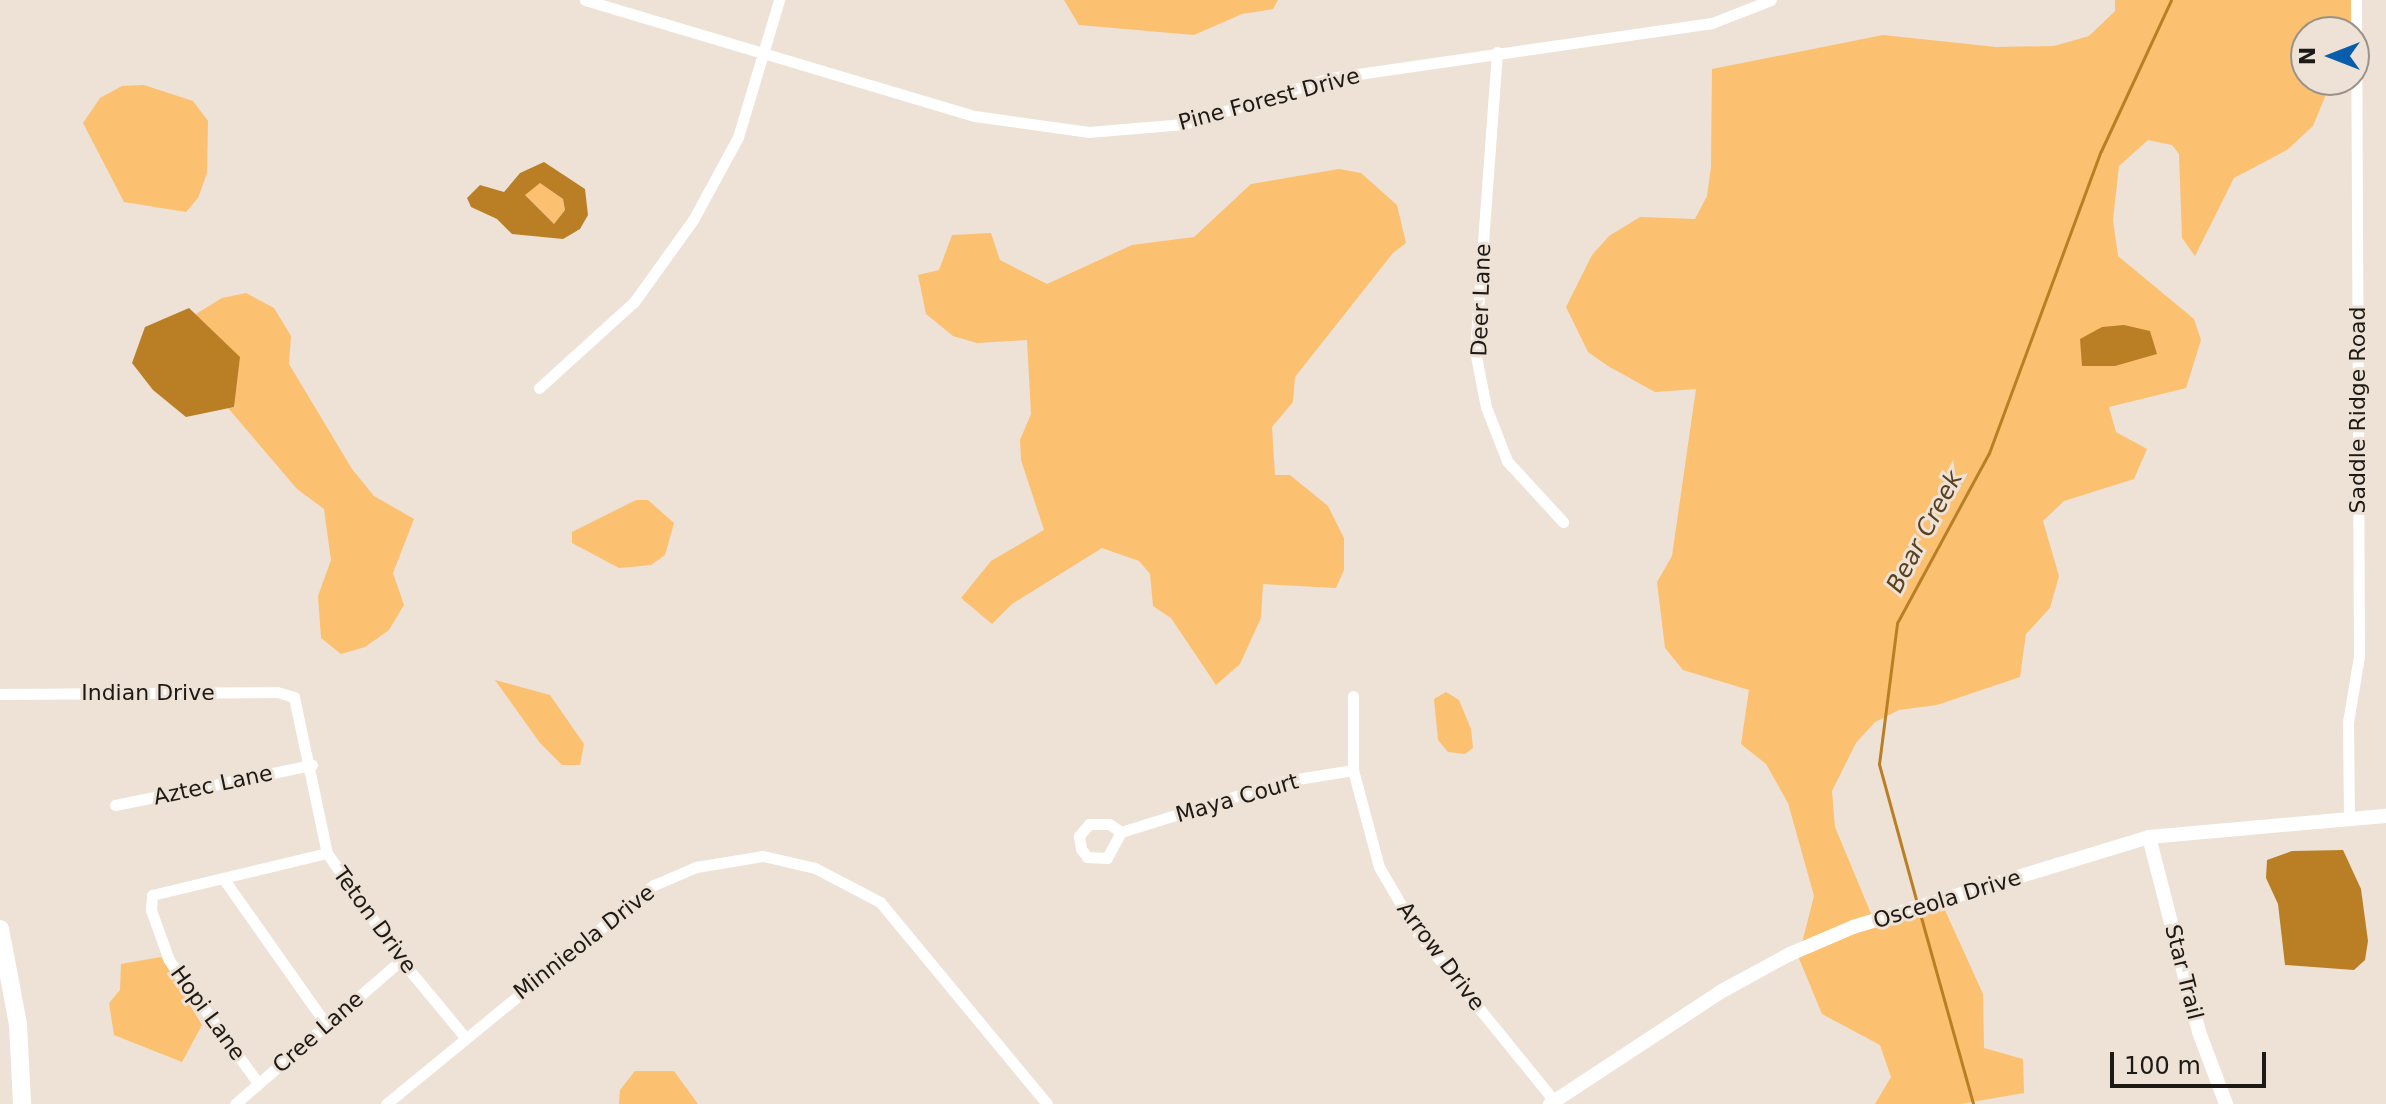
<!DOCTYPE html>
<html>
<head>
<meta charset="utf-8">
<style>
	body { margin:0 }
	#map { position:relative; width:2386px; height:1104px; overflow:hidden; background:#ede2d5; font-family:"DejaVu Sans",sans-serif }
	div>[style] { position:absolute }
	[style*='--x'] { left:calc(var(--x)*1px); top:calc(var(--y)*1px); width:calc(var(--w)*1px); rotate:calc(var(--a)*1deg) }
	.green>* { inset:0; background:#fcc071 }
	.water>* { inset:0; background:#ba7f24 }
	.stream>* { height:3px; margin:-1.5px; padding:0 1.5px; transform-origin:1.5px; border-radius:1.5px; background:#ba7f24 }
	.minor>* { height:11px; margin:-5.5px; padding:0 5.5px; transform-origin:5.5px; border-radius:5.5px; background:#fff }
	.tertiary>* { height:14px; margin:-7px; padding:0 7px; transform-origin:7px; border-radius:7px; background:#fff }
	.primary>* { height:18px; margin:-9px; padding:0 9px; transform-origin:9px; border-radius:9px; background:#fff }
	span { translate:-50% -50%; white-space:nowrap; text-align:center; line-height:1.15; -webkit-text-stroke:6px #ede2d5; paint-order:stroke }
	.street-label { font-size:22px; color:#1d1915 }
	.water-label { font-size:24px; color:#5a401d; font-style:italic }
	.north { position:absolute; left:2290px; top:16px; width:80px; height:80px; box-sizing:border-box; background:#ede2d5; border:2px solid #9a9288; border-radius:50%; rotate:270deg; font-size:22px; font-weight:700; line-height:32px; text-align:center; color:#1d1915 }
	.north::after { content:''; display:block; margin:auto; width:28px; height:36px; background:#085eac; clip-path:polygon(50% 0,100% 100%,50% 72%,0 100%) }
	.scale { position:absolute; left:2110px; top:1052px; width:156px; height:36px; box-sizing:border-box; border:4px solid #1d1915; border-top:0; padding-left:10px; font-size:24px; line-height:28px; white-space:nowrap; color:#1d1915; -webkit-text-stroke:6px #ede2d5; paint-order:stroke }
</style>
</head>
<body>
<div id="map">
	<div class="green">
		<div style="clip-path:polygon(1064px 0,1278px 0,1273px 9px,1242px 14px,1194px 35px,1079px 25px)"></div>
		<div style="clip-path:polygon(2115px 0,2357px 0,2351px 32px,2306px 32px,2306px 80px,2332px 80px,2313px 126px,2287px 150px,2234px 178px,2195px 256px,2182px 238px,2179px 154px,2172px 145px,2148px 140px,2119px 166px,2113px 220px,2118px 256px,2194px 319px,2201px 340px,2186px 388px,2109px 407px,2116px 432px,2147px 449px,2134px 479px,2064px 501px,2043px 521px,2059px 576px,2050px 608px,2026px 634px,2020px 677px,1937px 705px,1899px 710px,1875px 722px,1856px 743px,1832px 791px,1835px 827px,1872px 916px,1802px 943px,1814px 896px,1788px 803px,1766px 764px,1741px 744px,1749px 690px,1683px 670px,1665px 648px,1657px 582px,1672px 556px,1696px 389px,1655px 392px,1608px 366px,1588px 352px,1566px 307px,1592px 255px,1609px 236px,1640px 217px,1695px 219px,1707px 196px,1711px 167px,1712px 69px,1883px 35px,1996px 47px,2054px 46px,2089px 36px,2115px 11px)"></div>
		<div style="clip-path:polygon(144px 85px,193px 101px,208px 121px,207px 173px,198px 198px,186px 212px,124px 202px,83px 123px,100px 98px,122px 86px)"></div>
		<div style="clip-path:polygon(1339px 169px,1361px 173px,1397px 205px,1406px 243px,1393px 253px,1295px 377px,1293px 402px,1272px 427px,1275px 475px,1290px 475px,1328px 506px,1344px 538px,1344px 570px,1336px 588px,1263px 584px,1261px 618px,1240px 664px,1216px 685px,1171px 618px,1153px 606px,1150px 574px,1139px 561px,1102px 548px,1012px 604px,992px 624px,961px 598px,991px 561px,1044px 530px,1021px 460px,1020px 440px,1031px 414px,1027px 340px,977px 343px,953px 336px,926px 314px,918px 275px,939px 270px,952px 235px,991px 233px,1000px 260px,1047px 284px,1132px 245px,1194px 237px,1251px 184px)"></div>
		<div style="clip-path:polygon(540px 183px,563px 199px,565px 210px,554px 224px,524px 194px)"></div>
		<div style="clip-path:polygon(246px 293px,274px 308px,291px 336px,289px 364px,352px 469px,374px 496px,414px 519px,393px 573px,404px 605px,389px 630px,365px 647px,341px 654px,321px 638px,318px 596px,331px 560px,324px 509px,297px 489px,228px 408px,235px 407px,196px 314px,222px 298px)"></div>
		<div style="clip-path:polygon(636px 500px,648px 500px,674px 523px,665px 555px,651px 565px,619px 568px,572px 543px,572px 532px)"></div>
		<div style="clip-path:polygon(495px 680px,550px 695px,584px 744px,580px 765px,562px 765px,540px 743px)"></div>
		<div style="clip-path:polygon(1446px 692px,1459px 700px,1471px 729px,1473px 748px,1465px 754px,1448px 752px,1438px 740px,1434px 699px)"></div>
		<div style="clip-path:polygon(1944px 908px,1983px 994px,1984px 1048px,2023px 1059px,2024px 1093px,1960px 1104px,1875px 1104px,1891px 1077px,1880px 1045px,1822px 1014px,1798px 956px,1856px 932px)"></div>
		<div style="clip-path:polygon(161px 957px,202px 1025px,182px 1062px,114px 1035px,109px 1003px,120px 990px,121px 964px)"></div>
		<div style="clip-path:polygon(635px 1071px,674px 1071px,698px 1104px,619px 1104px,620px 1090px)"></div>
	</div>
	<div class="water">
		<div style="clip-path:polygon(evenodd,544px 162px,585px 189px,588px 215px,580px 229px,563px 239px,512px 234px,497px 219px,471px 207px,467px 198px,480px 185px,504px 192px,520px 173px,544px 162px,540px 183px,563px 199px,565px 210px,554px 224px,525px 195px,540px 183px)"></div>
		<div style="clip-path:polygon(189px 308px,240px 357px,234px 407px,186px 417px,153px 390px,132px 363px,145px 327px)"></div>
		<div style="clip-path:polygon(2124px 325px,2150px 331px,2157px 354px,2115px 366px,2082px 366px,2080px 339px,2102px 327px)"></div>
		<div style="clip-path:polygon(2343px 850px,2361px 889px,2368px 941px,2365px 960px,2354px 970px,2285px 965px,2278px 904px,2266px 878px,2267px 860px,2292px 851px)"></div>
	</div>
	<div class="stream">
		<div style="--x:1917;--y:903;--w:144;--a:-105.3"></div>
		<div style="--x:1879;--y:764;--w:142;--a:-82.7"></div>
		<div style="--x:1897;--y:623;--w:193;--a:-61.6"></div>
		<div style="--x:1989;--y:453;--w:322;--a:-69.7"></div>
		<div style="--x:2101;--y:151;--w:166;--a:-65.1"></div>
		<div style="--x:1919;--y:910;--w:201;--a:74.4"></div>
	</div>
	<div class="minor">
		<div style="--x:585;--y:0;--w:407;--a:16.6"></div>
		<div style="--x:975;--y:116;--w:115;--a:8"></div>
		<div style="--x:1089;--y:132;--w:95;--a:-4.8"></div>
		<div style="--x:1184;--y:124;--w:153;--a:-17.5"></div>
		<div style="--x:1330;--y:78;--w:386;--a:-8.2"></div>
		<div style="--x:1712;--y:23;--w:63;--a:-21.3"></div>
		<div style="--x:1497;--y:52;--w:300;--a:94.2"></div>
		<div style="--x:1475;--y:351;--w:57;--a:78.9"></div>
		<div style="--x:1486;--y:407;--w:58;--a:68.7"></div>
		<div style="--x:1507;--y:461;--w:83;--a:47.4"></div>
		<div style="--x:539;--y:388;--w:128;--a:-42.2"></div>
		<div style="--x:634;--y:302;--w:101;--a:-54.3"></div>
		<div style="--x:693;--y:220;--w:94;--a:-61.5"></div>
		<div style="--x:738;--y:137;--w:143;--a:-73.3"></div>
		<div style="--x:0;--y:694;--w:277;--a:-0.4"></div>
		<div style="--x:277;--y:692;--w:18;--a:16"></div>
		<div style="--x:294;--y:697;--w:159;--a:78.1"></div>
		<div style="--x:327;--y:853;--w:130;--a:55.3"></div>
		<div style="--x:401;--y:960;--w:99;--a:50.3"></div>
		<div style="--x:1353;--y:696;--w:74;--a:90"></div>
		<div style="--x:1353;--y:770;--w:100;--a:75"></div>
		<div style="--x:1379;--y:867;--w:75;--a:59.7"></div>
		<div style="--x:1417;--y:932;--w:222;--a:50.9"></div>
		<div style="--x:115;--y:805;--w:201;--a:-11.5"></div>
		<div style="--x:2349;--y:818;--w:96;--a:-90.6"></div>
		<div style="--x:2348;--y:722;--w:67;--a:-80.5"></div>
		<div style="--x:2359;--y:656;--w:656;--a:-90.26"></div>
		<div style="--x:1121;--y:832;--w:14;--a:-146"></div>
		<div style="--x:1109;--y:824;--w:20;--a:180"></div>
		<div style="--x:1089;--y:824;--w:16;--a:130"></div>
		<div style="--x:1079;--y:836;--w:13;--a:81"></div>
		<div style="--x:1081;--y:849;--w:10;--a:53"></div>
		<div style="--x:1087;--y:857;--w:20;--a:3"></div>
		<div style="--x:1107;--y:858;--w:30;--a:-62"></div>
		<div style="--x:1121;--y:832;--w:172;--a:-17.3"></div>
		<div style="--x:1285;--y:781;--w:69;--a:-9.2"></div>
		<div style="--x:225;--y:881;--w:175;--a:54.8"></div>
		<div style="--x:258;--y:1083;--w:152;--a:-125.9"></div>
		<div style="--x:169;--y:960;--w:53;--a:-109.8"></div>
		<div style="--x:151;--y:910;--w:15;--a:-86"></div>
		<div style="--x:152;--y:895;--w:180;--a:-13.5"></div>
		<div style="--x:235;--y:1104;--w:220;--a:-40.9"></div>
		<div style="--x:386;--y:1104;--w:346;--a:-39.3"></div>
		<div style="--x:654;--y:885;--w:46;--a:-23.2"></div>
		<div style="--x:696;--y:867;--w:68;--a:-9.3"></div>
		<div style="--x:763;--y:856;--w:53;--a:13"></div>
		<div style="--x:815;--y:868;--w:73;--a:27.6"></div>
		<div style="--x:880;--y:902;--w:262;--a:50.4"></div>
	</div>
	<div class="tertiary">
		<div style="--x:2149;--y:837;--w:201;--a:75.6"></div>
		<div style="--x:2199;--y:1032;--w:77;--a:69.4"></div>
		<div style="--x:1550;--y:1104;--w:206;--a:-33.3"></div>
		<div style="--x:1722;--y:991;--w:77;--a:-28.6"></div>
		<div style="--x:1790;--y:954;--w:69;--a:-23.2"></div>
		<div style="--x:1853;--y:927;--w:309;--a:-16.9"></div>
		<div style="--x:2149;--y:837;--w:238;--a:-5.1"></div>
	</div>
	<div class="primary">
		<div style="--x:0;--y:929;--w:97;--a:79.3"></div>
		<div style="--x:18;--y:1024;--w:80;--a:87.1"></div>
	</div>
	<div class="street-label">
		<span style="left:1269px;top:99px;rotate:-15deg">Pine Forest Drive</span>
		<span style="left:1481px;top:300px;rotate:-88deg">Deer Lane</span>
		<span style="left:2358px;top:410px;rotate:-90deg">Saddle Ridge Road</span>
		<span style="left:148px;top:693px">Indian Drive</span>
		<span style="left:213px;top:785px;rotate:-12deg">Aztec Lane</span>
		<span style="left:1237px;top:798px;rotate:-16deg">Maya Court</span>
		<span style="left:1947px;top:899px;rotate:-17deg">Osceola Drive</span>
		<span style="left:375px;top:920px;rotate:54deg">Teton Drive</span>
		<span style="left:584px;top:942px;rotate:-38deg">Minnieola Drive</span>
		<span style="left:1441px;top:956px;rotate:53deg">Arrow Drive</span>
		<span style="left:2184px;top:972px;rotate:76deg">Star Trail</span>
		<span style="left:208px;top:1013px;rotate:54deg">Hopi Lane</span>
		<span style="left:318px;top:1032px;rotate:-41deg">Cree Lane</span>
	</div>
	<div class="water-label">
		<span style="left:1925px;top:532px;rotate:-62deg">Bear Creek</span>
	</div>
	<div class="north">N</div>
	<div class="scale">100 m</div>
</div>
</body>
</html>
